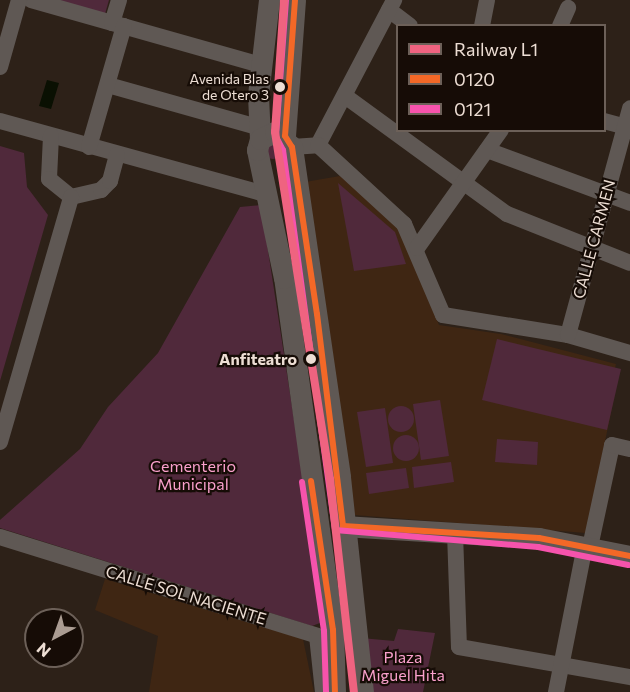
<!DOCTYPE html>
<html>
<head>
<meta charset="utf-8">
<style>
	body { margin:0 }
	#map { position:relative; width:630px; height:692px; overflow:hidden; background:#2d2118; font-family:Commissioner,sans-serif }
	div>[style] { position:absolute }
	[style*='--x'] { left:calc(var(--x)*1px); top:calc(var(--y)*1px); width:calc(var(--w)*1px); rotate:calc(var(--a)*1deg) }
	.built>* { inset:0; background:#3f2613 }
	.green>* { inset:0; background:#50293b }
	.round { border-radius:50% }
	.water>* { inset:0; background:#0a1002 }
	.minor>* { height:16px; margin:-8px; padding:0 8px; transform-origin:8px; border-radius:8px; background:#5f5854 }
	.tertiary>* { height:21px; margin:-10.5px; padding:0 10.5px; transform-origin:10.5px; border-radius:10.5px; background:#5f5854 }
	.bus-1>* { height:6px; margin:-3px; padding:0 3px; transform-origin:3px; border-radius:3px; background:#f36827 }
	.bus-2>* { height:6px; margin:-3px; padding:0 3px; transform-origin:3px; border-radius:3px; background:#f653ac }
	.rail-1>* { height:8px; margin:-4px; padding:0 4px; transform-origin:4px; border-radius:4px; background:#ef6380 }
	.dots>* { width:16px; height:16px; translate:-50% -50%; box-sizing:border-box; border:3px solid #160c06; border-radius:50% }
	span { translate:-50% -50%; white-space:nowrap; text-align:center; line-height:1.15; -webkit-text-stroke:4.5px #160c06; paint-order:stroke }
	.bus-label { font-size:14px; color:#edded4 }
	.right { translate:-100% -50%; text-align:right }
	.street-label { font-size:16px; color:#edded4 }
	.stop-label { font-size:16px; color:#edded4; font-weight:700 }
	.park-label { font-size:16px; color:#faa0cc }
	.legend { position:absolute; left:396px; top:24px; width:210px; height:108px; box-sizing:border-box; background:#160c06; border:2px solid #6c6058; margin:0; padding:8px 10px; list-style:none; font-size:18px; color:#edded4 }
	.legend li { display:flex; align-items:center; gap:12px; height:30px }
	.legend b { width:30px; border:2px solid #6c6058 }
	.north { position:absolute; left:24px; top:608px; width:60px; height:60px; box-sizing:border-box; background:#160c06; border:2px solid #6c6058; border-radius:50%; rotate:221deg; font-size:16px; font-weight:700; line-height:24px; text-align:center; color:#edded4 }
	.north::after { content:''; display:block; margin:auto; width:21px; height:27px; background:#aa9c92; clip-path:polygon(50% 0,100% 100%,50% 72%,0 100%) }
</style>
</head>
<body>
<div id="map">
	<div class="built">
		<div style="clip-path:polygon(340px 176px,400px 228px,439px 325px,501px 334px,616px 364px,609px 397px,614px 398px,586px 533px,354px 515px,305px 182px)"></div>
		<div style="clip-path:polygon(105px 579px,303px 639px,314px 692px,149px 692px,158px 636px,95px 610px)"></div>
	</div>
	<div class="green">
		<div style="clip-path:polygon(56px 0,109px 0,105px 14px)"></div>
		<div class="round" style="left:265px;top:143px;width:16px;height:16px"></div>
		<div style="clip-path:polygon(0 146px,24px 153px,27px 187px,48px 215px,0 381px)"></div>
		<div style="clip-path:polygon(338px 183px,395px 232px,406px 264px,354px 271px)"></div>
		<div style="clip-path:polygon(261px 205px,325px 621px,312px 626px,0 528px,0 520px,80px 449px,108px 407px,158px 353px,240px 207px)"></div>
		<div style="clip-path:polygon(497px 339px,621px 369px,607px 430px,482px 400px)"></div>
		<div style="clip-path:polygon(440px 400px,449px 456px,421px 460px,413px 404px)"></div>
		<div class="round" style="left:388px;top:406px;width:26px;height:26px"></div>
		<div style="clip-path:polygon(385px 408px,393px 463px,366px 467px,357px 412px)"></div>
		<div class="round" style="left:393px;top:435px;width:26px;height:26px"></div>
		<div style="clip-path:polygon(497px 439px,538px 442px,537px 465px,495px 462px)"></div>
		<div style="clip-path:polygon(451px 462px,454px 482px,414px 488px,412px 467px)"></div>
		<div style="clip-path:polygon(406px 468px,409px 488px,369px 494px,366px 473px)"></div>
		<div style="clip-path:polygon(398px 629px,435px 633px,423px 692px,368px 692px,361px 638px,394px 641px)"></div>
	</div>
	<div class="water">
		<div style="clip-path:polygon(47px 80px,59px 83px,51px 109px,39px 106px)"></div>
	</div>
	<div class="minor">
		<div style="--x:31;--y:0;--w:239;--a:15.8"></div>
		<div style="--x:389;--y:10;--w:26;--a:37"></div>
		<div style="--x:112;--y:23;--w:24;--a:-73"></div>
		<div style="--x:482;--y:26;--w:26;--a:-79"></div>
		<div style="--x:560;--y:26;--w:20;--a:-66"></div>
		<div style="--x:0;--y:67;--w:70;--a:-74.2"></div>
		<div style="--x:108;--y:85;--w:155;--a:15.7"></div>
		<div style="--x:345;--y:96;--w:200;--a:36.1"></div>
		<div style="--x:507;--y:214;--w:132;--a:21.7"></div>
		<div style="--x:0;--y:121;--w:275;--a:15.4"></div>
		<div style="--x:604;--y:121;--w:27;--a:15"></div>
		<div style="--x:51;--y:136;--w:43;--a:92.7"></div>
		<div style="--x:49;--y:179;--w:28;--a:39"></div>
		<div style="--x:71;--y:197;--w:31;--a:-13"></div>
		<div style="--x:101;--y:190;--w:13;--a:-45"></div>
		<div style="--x:110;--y:181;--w:27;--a:-75"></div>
		<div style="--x:318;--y:145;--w:164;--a:-62.3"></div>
		<div style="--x:89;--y:147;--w:126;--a:-73.9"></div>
		<div style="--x:292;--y:147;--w:26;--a:-4"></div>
		<div style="--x:318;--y:145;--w:117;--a:42.6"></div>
		<div style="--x:404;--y:224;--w:99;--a:66.8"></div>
		<div style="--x:443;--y:315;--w:127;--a:9.1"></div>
		<div style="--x:568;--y:335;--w:65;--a:16.2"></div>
		<div style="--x:487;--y:150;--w:153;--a:20.3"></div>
		<div style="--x:417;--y:248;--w:145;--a:-54.6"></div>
		<div style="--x:568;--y:335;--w:235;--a:-74.7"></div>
		<div style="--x:0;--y:442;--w:255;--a:-73.8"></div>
		<div style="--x:455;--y:533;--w:114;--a:88"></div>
		<div style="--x:459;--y:647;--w:174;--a:10"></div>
		<div style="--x:0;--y:537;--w:332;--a:17.3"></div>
		<div style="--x:317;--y:636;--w:56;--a:83.9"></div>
		<div style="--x:590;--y:547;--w:104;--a:-77.8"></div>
		<div style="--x:612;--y:445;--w:18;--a:13"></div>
		<div style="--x:556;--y:692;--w:149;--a:-78.8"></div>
	</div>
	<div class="tertiary">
		<div style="--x:285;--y:136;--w:136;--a:-85.8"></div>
		<div style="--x:260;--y:139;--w:44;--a:-92.6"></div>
		<div style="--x:258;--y:95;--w:96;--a:-83.4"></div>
		<div style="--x:343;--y:526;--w:196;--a:3.5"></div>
		<div style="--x:539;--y:538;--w:93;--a:11.2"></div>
		<div style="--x:335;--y:692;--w:62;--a:-91.8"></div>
		<div style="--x:333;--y:630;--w:355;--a:-97.9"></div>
		<div style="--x:284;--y:278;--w:131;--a:-101.9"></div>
		<div style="--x:257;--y:150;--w:11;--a:-75"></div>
		<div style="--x:260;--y:139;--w:17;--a:-25"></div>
		<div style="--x:275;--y:132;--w:23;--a:41"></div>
		<div style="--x:292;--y:147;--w:333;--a:81.7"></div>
		<div style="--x:340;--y:477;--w:216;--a:83.9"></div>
	</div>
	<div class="bus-1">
		<div style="--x:295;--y:0;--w:136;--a:94.2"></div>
		<div style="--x:285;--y:136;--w:13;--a:58"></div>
		<div style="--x:292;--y:147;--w:169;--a:81.5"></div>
		<div style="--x:317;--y:314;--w:214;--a:83"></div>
		<div style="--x:343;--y:526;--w:196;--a:3.5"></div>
		<div style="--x:539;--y:538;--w:93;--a:11.2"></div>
		<div style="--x:311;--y:481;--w:151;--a:81.6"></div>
		<div style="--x:333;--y:630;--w:62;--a:88.2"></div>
	</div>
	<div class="bus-2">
		<div style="--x:286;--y:0;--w:137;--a:94.2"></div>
		<div style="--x:276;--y:137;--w:15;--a:62"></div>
		<div style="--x:283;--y:150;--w:384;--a:82.2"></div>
		<div style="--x:335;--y:530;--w:204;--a:4.8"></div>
		<div style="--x:538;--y:547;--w:92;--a:11.3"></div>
		<div style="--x:302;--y:482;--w:151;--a:81.6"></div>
		<div style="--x:324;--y:631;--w:61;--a:88.1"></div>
	</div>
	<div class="rail-1">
		<div style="--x:284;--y:0;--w:132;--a:93.9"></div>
		<div style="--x:275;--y:132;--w:351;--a:81"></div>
		<div style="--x:330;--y:479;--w:214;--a:83.6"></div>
	</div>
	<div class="dots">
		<div style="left:280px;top:87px;background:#edded4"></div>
		<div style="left:311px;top:359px;background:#edded4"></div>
	</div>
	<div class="bus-label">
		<span class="right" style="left:269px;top:87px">Avenida Blas<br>de Otero 3</span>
	</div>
	<div class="street-label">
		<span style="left:594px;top:239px;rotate:-75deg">CALLE CARMEN</span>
		<span style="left:186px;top:595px;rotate:17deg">CALLE SOL NACIENTE</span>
	</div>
	<div class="stop-label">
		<span class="right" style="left:297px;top:359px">Anfiteatro</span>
	</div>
	<div class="park-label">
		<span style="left:193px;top:475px">Cementerio<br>Municipal</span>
		<span style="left:403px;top:666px">Plaza<br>Miguel Hita</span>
	</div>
	<ul class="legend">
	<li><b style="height:8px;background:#ef6380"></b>Railway L1</li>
	<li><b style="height:8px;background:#f36827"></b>0120</li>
	<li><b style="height:8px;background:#f653ac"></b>0121</li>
	</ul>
	<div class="north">N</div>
</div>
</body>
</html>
